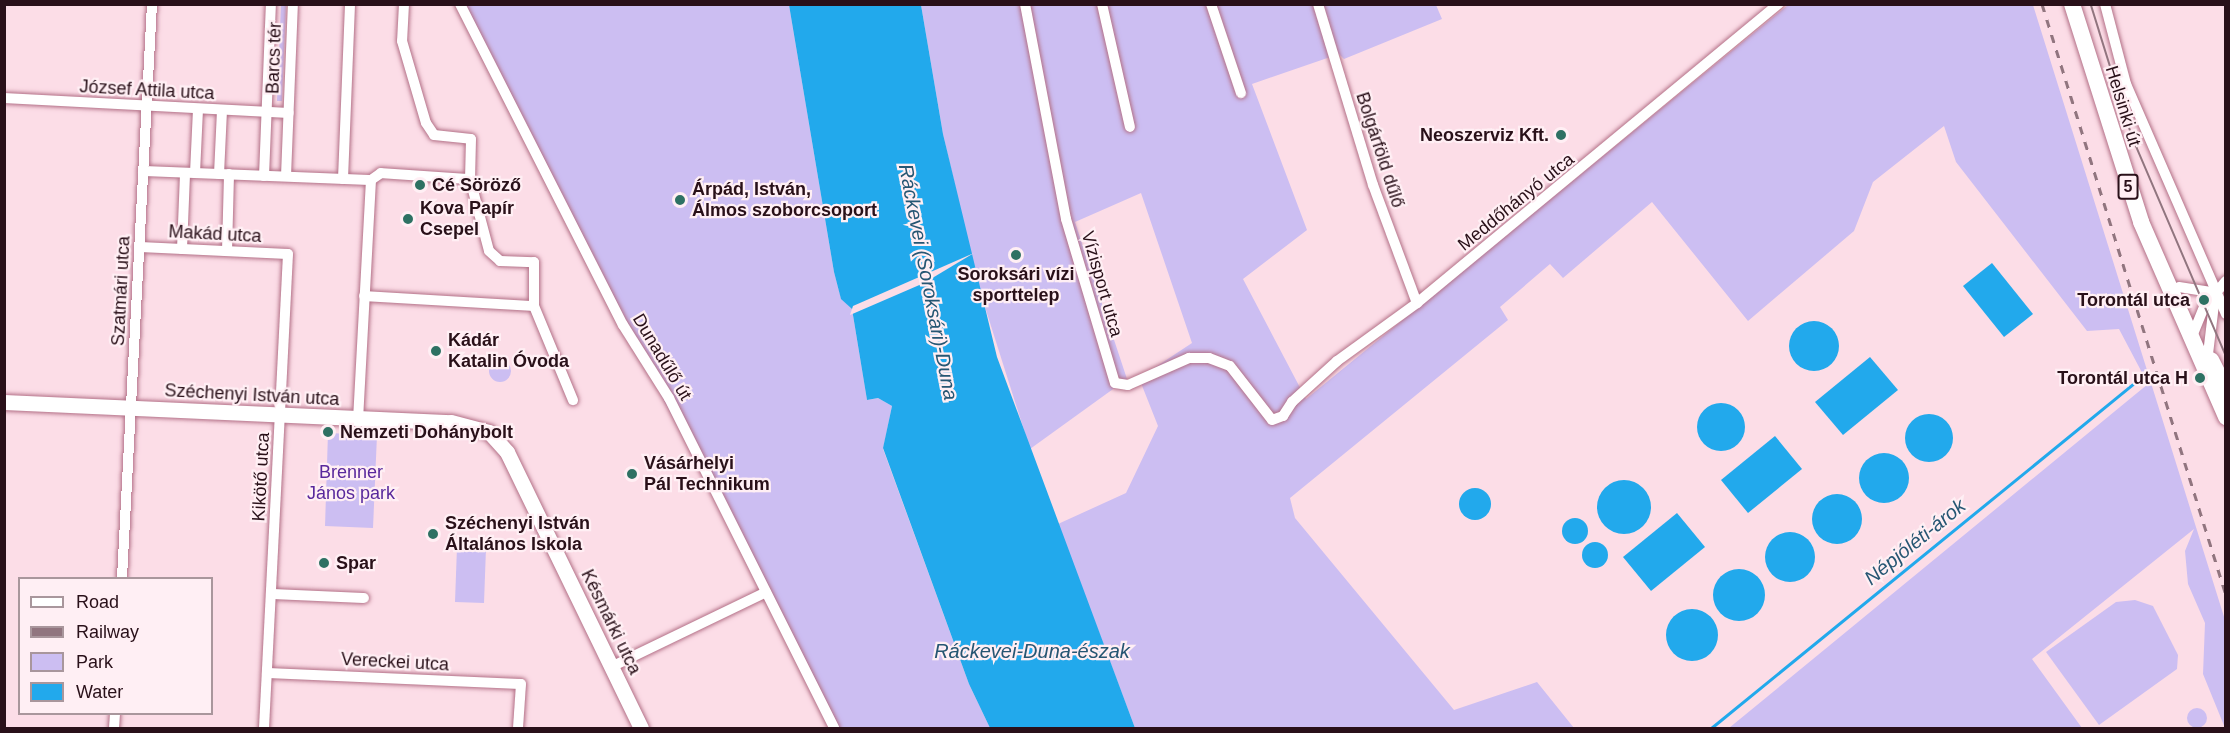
<!DOCTYPE html>
<html>
<head>
<meta charset="utf-8">
<style>
	body { margin:0 }
	#map { position:relative; width:2230px; height:733px; overflow:hidden; background:#fcdde7; font-family:Helvetica,sans-serif }
	div>[style] { position:absolute }
	[style*='--x'] { left:calc(var(--x)*1px); top:calc(var(--y)*1px); width:calc(var(--w)*1px); rotate:calc(var(--a)*1deg) }
	.green>* { inset:0; background:#ccbef2 }
	.round { border-radius:50% }
	.water>* { inset:0; background:#22a9ec }
	.pier>* { inset:0; background:#fcdde7 }
	.stream>* { height:3px; margin:-1.5px; padding:0 1.5px; transform-origin:1.5px; border-radius:1.5px; background:#22a9ec }
	.roads { filter:drop-shadow(0 0 2px #b37087) drop-shadow(0 0 2px #b37087) }
	.street>* { height:10px; margin:-5px; padding:0 5px; transform-origin:5px; border-radius:5px; background:#fff }
	.secondary>* { height:15px; margin:-7.5px; padding:0 7.5px; transform-origin:7.5px; border-radius:7.5px; background:#fff }
	.primary>* { height:16px; margin:-8px; padding:0 8px; transform-origin:8px; border-radius:8px; background:#fff }
	.tram>* { height:1.5px; margin:-0.75px; padding:0 0.75px; transform-origin:0.75px; border-radius:0.75px; background:#91757f }
	.rail>* { height:3px; margin-top:-1.5px; transform-origin:0; background:repeating-linear-gradient(90deg,#91757f 0 8px,transparent 0 16px) }
	.dots>* { width:16px; height:16px; translate:-50% -50%; box-sizing:border-box; border:3px solid #ffeff4; border-radius:50% }
	span { translate:-50% -50%; white-space:nowrap; text-align:center; line-height:1.15; -webkit-text-stroke:4.5px #ffeff4; paint-order:stroke }
	.shield-label span { padding:2px 4px; background:#ffeff4; border:2px solid; border-radius:4px; -webkit-text-stroke-width:0 }
	.shield-label { font-size:16px; color:#291019; font-weight:700 }
	.street-label { font-size:18px; color:#291019 }
	.poi-label { font-size:18px; color:#291019; font-weight:700 }
	.right { translate:-100% -50%; text-align:right }
	.left { translate:0 -50%; text-align:left }
	.park-label { font-size:18px; color:#59289c }
	.water-label { font-size:20px; color:#265673; font-style:italic }
	.frame { position:absolute; inset:0; border:6px solid #291019; pointer-events:none }
	.legend { position:absolute; left:18px; top:577px; width:195px; height:138px; box-sizing:border-box; background:#ffeff4; border:2px solid #a9969c; margin:0; padding:8px 10px; list-style:none; font-size:18px; color:#291019 }
	.legend li { display:flex; align-items:center; gap:12px; height:30px }
	.legend b { width:30px; border:2px solid #a9969c }
</style>
</head>
<body>
<div id="map">
	<div class="green">
		<div style="clip-path:polygon(281px 5px,286px 5px,282px 101px,277px 101px)"></div>
		<div style="clip-path:polygon(456px 5px,789px 5px,834px 272px,841px 298px,852px 309px,867px 400px,878px 398px,892px 406px,883px 449px,969px 684px,990px 728px,836px 728px)"></div>
		<div style="clip-path:polygon(921px 5px,1436px 5px,1442px 19px,1344px 59px,1339px 54px,1252px 84px,1307px 230px,1243px 279px,1306px 399px,1788px 5px,2033px 5px,2225px 620px,2225px 728px,2203px 674px,2205px 623px,2188px 584px,2185px 551px,2194px 529px,2032px 659px,2082px 728px,1729px 728px,2148px 384px,2119px 329px,2087px 331px,1956px 162px,1944px 126px,1873px 182px,1854px 231px,1748px 321px,1652px 202px,1563px 278px,1550px 264px,1500px 307px,1508px 320px,1290px 498px,1295px 518px,1454px 710px,1537px 682px,1574px 728px,1135px 728px,1058px 524px,1126px 493px,1158px 426px,1139px 378px,1192px 343px,1141px 193px,1075px 222px,1127px 379px,1030px 449px,978px 285px,943px 134px)"></div>
		<div class="round" style="left:489px;top:360px;width:22px;height:22px"></div>
		<div style="clip-path:polygon(328px 433px,377px 435px,373px 528px,325px 526px)"></div>
		<div style="clip-path:polygon(457px 547px,486px 548px,484px 603px,455px 602px)"></div>
		<div style="clip-path:polygon(2135px 600px,2153px 606px,2178px 655px,2177px 669px,2099px 725px,2046px 652px,2116px 602px)"></div>
		<div class="round" style="left:2187px;top:708px;width:20px;height:20px"></div>
	</div>
	<div class="water">
		<div style="clip-path:polygon(789px 5px,921px 5px,943px 134px,997px 357px,1135px 728px,990px 728px,969px 684px,883px 448px,892px 406px,878px 398px,867px 400px,852px 309px,841px 299px,834px 272px)"></div>
		<div style="clip-path:polygon(1992px 263px,2033px 314px,2004px 337px,1963px 286px)"></div>
		<div class="round" style="left:1789px;top:321px;width:50px;height:50px"></div>
		<div style="clip-path:polygon(1870px 357px,1898px 390px,1843px 435px,1815px 402px)"></div>
		<div class="round" style="left:1697px;top:403px;width:48px;height:48px"></div>
		<div class="round" style="left:1905px;top:414px;width:48px;height:48px"></div>
		<div style="clip-path:polygon(1775px 436px,1802px 469px,1748px 513px,1721px 480px)"></div>
		<div class="round" style="left:1859px;top:453px;width:50px;height:50px"></div>
		<div class="round" style="left:1597px;top:480px;width:54px;height:54px"></div>
		<div class="round" style="left:1459px;top:488px;width:32px;height:32px"></div>
		<div class="round" style="left:1812px;top:494px;width:50px;height:50px"></div>
		<div style="clip-path:polygon(1677px 513px,1705px 547px,1651px 591px,1623px 557px)"></div>
		<div class="round" style="left:1562px;top:518px;width:26px;height:26px"></div>
		<div class="round" style="left:1765px;top:532px;width:50px;height:50px"></div>
		<div class="round" style="left:1582px;top:542px;width:26px;height:26px"></div>
		<div class="round" style="left:1713px;top:569px;width:52px;height:52px"></div>
		<div class="round" style="left:1666px;top:609px;width:52px;height:52px"></div>
	</div>
	<div class="pier">
		<div style="clip-path:polygon(974px 253px,924px 283px,850px 315px,853px 306px)"></div>
	</div>
	<div class="stream">
		<div style="--x:1711;--y:728;--w:552;--a:-39.19"></div>
	</div>
	<div class="roads">
		<div class="street">
			<div style="--x:404;--y:4;--w:37;--a:93"></div>
			<div style="--x:402;--y:41;--w:85;--a:73.7"></div>
			<div style="--x:426;--y:123;--w:14;--a:56"></div>
			<div style="--x:434;--y:135;--w:37;--a:6"></div>
			<div style="--x:471;--y:139;--w:40;--a:91.4"></div>
			<div style="--x:470;--y:179;--w:74;--a:75.2"></div>
			<div style="--x:489;--y:251;--w:15;--a:42"></div>
			<div style="--x:500;--y:261;--w:34;--a:2"></div>
			<div style="--x:534;--y:262;--w:44;--a:90"></div>
			<div style="--x:534;--y:306;--w:102;--a:67.5"></div>
			<div style="--x:460;--y:4;--w:360;--a:63.1"></div>
			<div style="--x:623;--y:325;--w:86;--a:57.8"></div>
			<div style="--x:669;--y:398;--w:369;--a:63.4"></div>
			<div style="--x:1025;--y:4;--w:219;--a:79.2"></div>
			<div style="--x:1066;--y:219;--w:171;--a:73.4"></div>
			<div style="--x:1115;--y:383;--w:13;--a:9"></div>
			<div style="--x:1128;--y:385;--w:67;--a:-23.9"></div>
			<div style="--x:1189;--y:358;--w:20;--a:0"></div>
			<div style="--x:1209;--y:358;--w:22;--a:21"></div>
			<div style="--x:1230;--y:366;--w:68;--a:52.1"></div>
			<div style="--x:1272;--y:420;--w:12;--a:-20"></div>
			<div style="--x:1283;--y:416;--w:17;--a:-57"></div>
			<div style="--x:1292;--y:402;--w:61;--a:-42.3"></div>
			<div style="--x:1337;--y:361;--w:99;--a:-35.9"></div>
			<div style="--x:1417;--y:303;--w:470;--a:-39.6"></div>
			<div style="--x:1102;--y:4;--w:126;--a:77.2"></div>
			<div style="--x:1211;--y:4;--w:94;--a:71.4"></div>
			<div style="--x:1318;--y:4;--w:189;--a:73.1"></div>
			<div style="--x:1373;--y:185;--w:126;--a:69.6"></div>
			<div style="--x:2105;--y:4;--w:83;--a:75.3"></div>
			<div style="--x:2126;--y:84;--w:251;--a:66.5"></div>
			<div style="--x:4;--y:98;--w:285;--a:3"></div>
			<div style="--x:143;--y:171;--w:228;--a:2.3"></div>
			<div style="--x:195;--y:173;--w:64;--a:-87.3"></div>
			<div style="--x:219;--y:174;--w:64;--a:-87.3"></div>
			<div style="--x:264;--y:176;--w:172;--a:-87.7"></div>
			<div style="--x:286;--y:176;--w:172;--a:-87.7"></div>
			<div style="--x:343;--y:179;--w:175;--a:-87.7"></div>
			<div style="--x:140;--y:247;--w:148;--a:2.7"></div>
			<div style="--x:288;--y:254;--w:475;--a:92.9"></div>
			<div style="--x:182;--y:249;--w:76;--a:-87.7"></div>
			<div style="--x:227;--y:251;--w:77;--a:-88.5"></div>
			<div style="--x:2179;--y:287;--w:37;--a:9"></div>
			<div style="--x:364;--y:296;--w:170;--a:3.4"></div>
			<div style="--x:2191;--y:339;--w:35;--a:-68"></div>
			<div style="--x:2204;--y:307;--w:34;--a:-50"></div>
			<div style="--x:2208;--y:354;--w:58;--a:-83.1"></div>
			<div style="--x:358;--y:420;--w:240;--a:-86.9"></div>
			<div style="--x:371;--y:180;--w:12;--a:-35"></div>
			<div style="--x:381;--y:173;--w:89;--a:3.9"></div>
			<div style="--x:122;--y:578;--w:575;--a:-87.01"></div>
			<div style="--x:272;--y:594;--w:92;--a:2.5"></div>
			<div style="--x:611;--y:667;--w:172;--a:-25.8"></div>
			<div style="--x:267;--y:673;--w:254;--a:2.5"></div>
			<div style="--x:521;--y:684;--w:44;--a:93.9"></div>
			<div style="--x:114;--y:728;--w:14;--a:-86"></div>
		</div>
		<div class="secondary">
			<div style="--x:4;--y:402;--w:447;--a:2.6"></div>
			<div style="--x:451;--y:422;--w:39;--a:15"></div>
			<div style="--x:489;--y:432;--w:27;--a:48"></div>
			<div style="--x:507;--y:452;--w:307;--a:64.1"></div>
		</div>
		<div class="primary">
			<div style="--x:2072;--y:4;--w:229;--a:72.4"></div>
			<div style="--x:2141;--y:222;--w:213;--a:66.4"></div>
			<div style="--x:2211;--y:360;--w:34;--a:63"></div>
		</div>
	</div>
	<div class="tram">
		<div style="--x:2091;--y:4;--w:138;--a:72.7"></div>
		<div style="--x:2132;--y:136;--w:238;--a:66.8"></div>
	</div>
	<div class="rail">
		<div style="--x:2042;--y:4;--w:619;--a:72.71"></div>
	</div>
	<div class="dots">
		<div style="left:1561px;top:135px;background:#2e7163"></div>
		<div style="left:420px;top:185px;background:#2e7163"></div>
		<div style="left:680px;top:200px;background:#2e7163"></div>
		<div style="left:408px;top:219px;background:#2e7163"></div>
		<div style="left:1016px;top:255px;background:#2e7163"></div>
		<div style="left:2204px;top:300px;background:#2e7163"></div>
		<div style="left:436px;top:351px;background:#2e7163"></div>
		<div style="left:2200px;top:378px;background:#2e7163"></div>
		<div style="left:328px;top:432px;background:#2e7163"></div>
		<div style="left:632px;top:474px;background:#2e7163"></div>
		<div style="left:433px;top:534px;background:#2e7163"></div>
		<div style="left:324px;top:563px;background:#2e7163"></div>
	</div>
	<div class="shield-label">
		<span style="left:2128px;top:187px">5</span>
	</div>
	<div class="street-label">
		<span style="left:274px;top:58px;rotate:-88deg">Barcs tér</span>
		<span style="left:147px;top:90px;rotate:3deg">József Attila utca</span>
		<span style="left:2123px;top:106px;rotate:73deg">Helsinki út</span>
		<span style="left:1380px;top:150px;rotate:72deg">Bolgárföld dűlő</span>
		<span style="left:1516px;top:202px;rotate:-39deg">Meddőhányó utca</span>
		<span style="left:215px;top:234px;rotate:3deg">Makád utca</span>
		<span style="left:1102px;top:284px;rotate:74deg">Vízisport utca</span>
		<span style="left:121px;top:291px;rotate:-87deg">Szatmári utca</span>
		<span style="left:662px;top:357px;rotate:59deg">Dunadűlő út</span>
		<span style="left:252px;top:395px;rotate:3deg">Széchenyi István utca</span>
		<span style="left:261px;top:477px;rotate:-87deg">Kikötő utca</span>
		<span style="left:611px;top:622px;rotate:64deg">Késmárki utca</span>
		<span style="left:395px;top:662px;rotate:3deg">Vereckei utca</span>
	</div>
	<div class="poi-label">
		<span class="right" style="left:1549px;top:135px">Neoszerviz Kft.</span>
		<span class="left" style="left:432px;top:185px">Cé Söröző</span>
		<span class="left" style="left:692px;top:200px">Árpád, István,<br>Álmos szoborcsoport</span>
		<span class="left" style="left:420px;top:219px">Kova Papír<br>Csepel</span>
		<span style="left:1016px;top:285px">Soroksári vízi<br>sporttelep</span>
		<span class="right" style="left:2190px;top:300px">Torontál utca</span>
		<span class="left" style="left:448px;top:351px">Kádár<br>Katalin Óvoda</span>
		<span class="right" style="left:2188px;top:378px">Torontál utca H</span>
		<span class="left" style="left:340px;top:432px">Nemzeti Dohánybolt</span>
		<span class="left" style="left:644px;top:474px">Vásárhelyi<br>Pál Technikum</span>
		<span class="left" style="left:445px;top:534px">Széchenyi István<br>Általános Iskola</span>
		<span class="left" style="left:336px;top:563px">Spar</span>
	</div>
	<div class="park-label">
		<span style="left:351px;top:483px">Brenner<br>János park</span>
	</div>
	<div class="water-label">
		<span style="left:928px;top:282px;rotate:79deg">Ráckevei (Soroksári)-Duna</span>
		<span style="left:1915px;top:542px;rotate:-39deg">Népjóléti-árok</span>
		<span style="left:1032px;top:651px">Ráckevei-Duna-észak</span>
	</div>
	<div class="frame"></div>
	<ul class="legend">
	<li><b style="height:8px;background:#fff"></b>Road</li>
	<li><b style="height:8px;background:#91757f"></b>Railway</li>
	<li><b style="height:16px;background:#ccbef2"></b>Park</li>
	<li><b style="height:16px;background:#22a9ec"></b>Water</li>
	</ul>
</div>
</body>
</html>
